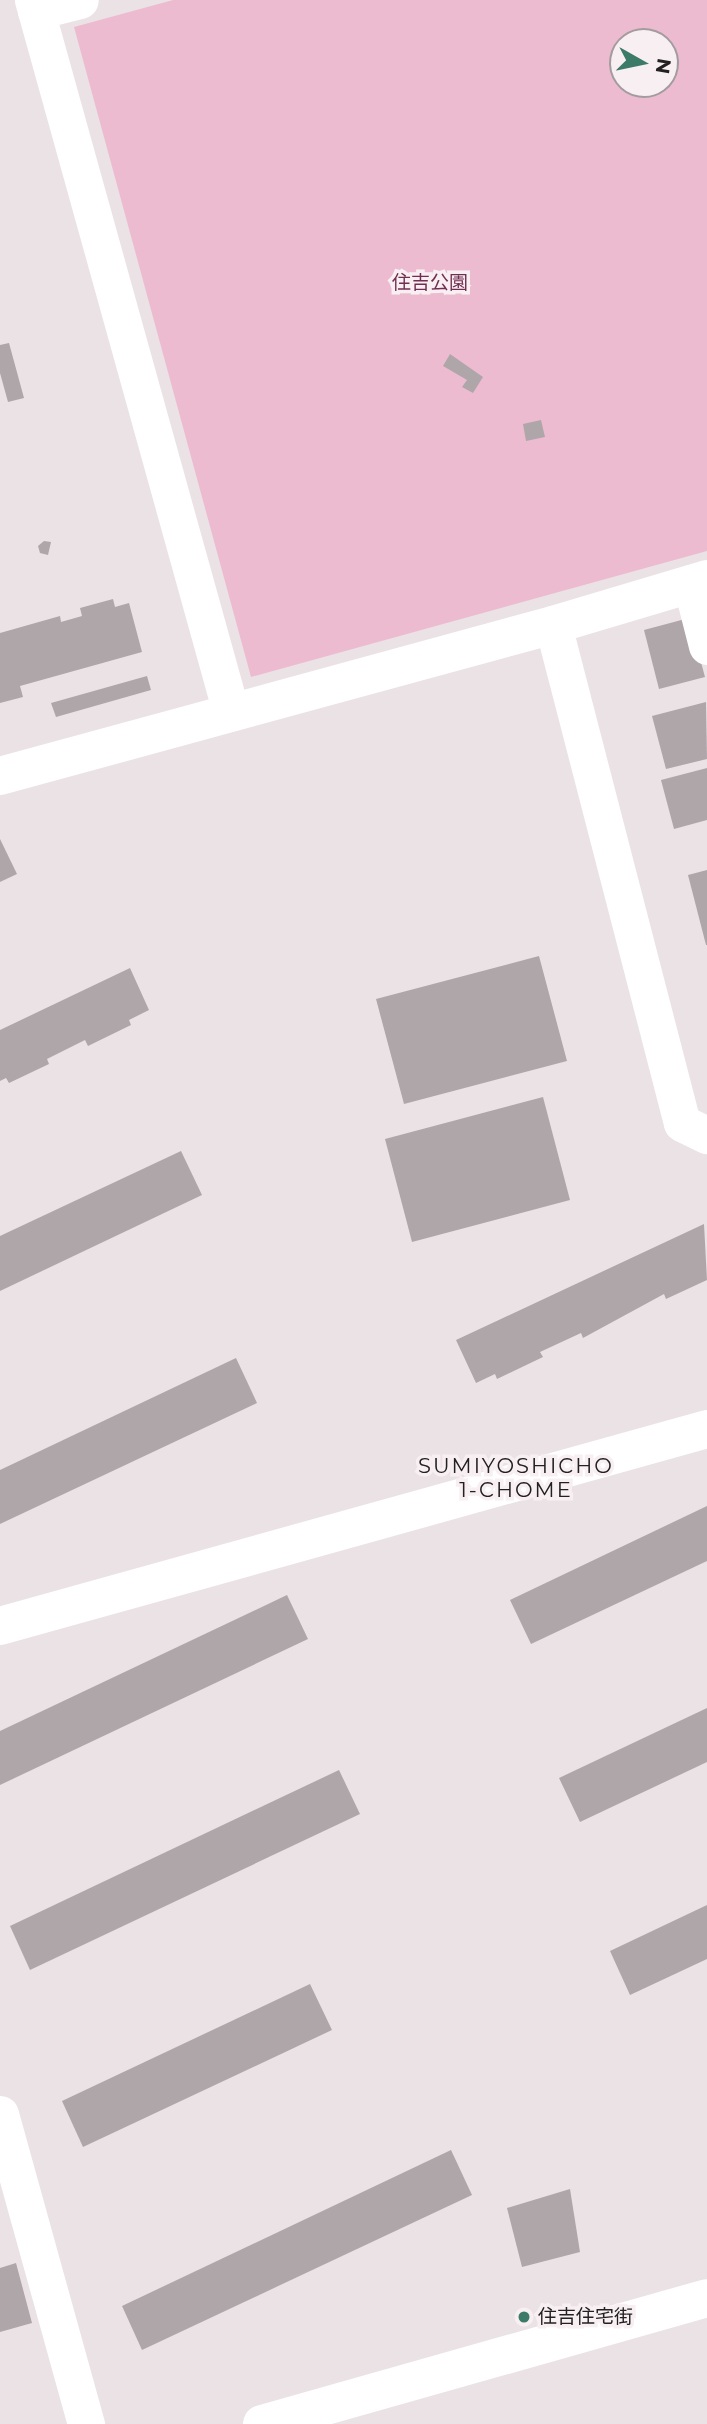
<!DOCTYPE html>
<html>
<head>
<meta charset="utf-8">
<style>
	body { margin:0 }
	#map { position:relative; width:707px; height:2424px; overflow:hidden; background:#ebe2e5; font-family:Montserrat,"Noto Sans JP",sans-serif }
	div>[style] { position:absolute }
	[style*='--x'] { left:calc(var(--x)*1px); top:calc(var(--y)*1px); width:calc(var(--w)*1px); rotate:calc(var(--a)*1deg) }
	.green>* { inset:0; background:#edbbd0 }
	.building>* { inset:0; background:#afa6aa }
	.minor>* { height:37px; margin:-18.5px; padding:0 18.5px; transform-origin:18.5px; border-radius:18.5px; background:#fff }
	.tertiary>* { height:38px; margin:-19px; padding:0 19px; transform-origin:19px; border-radius:19px; background:#fff }
	.dots>* { width:19px; height:19px; translate:-50% -50%; box-sizing:border-box; border:4px solid #f8eff3; border-radius:50% }
	span { translate:-50% -50%; white-space:nowrap; text-align:center; line-height:1.15; -webkit-text-stroke:7px #f8eff3; paint-order:stroke }
	.park-label { font-size:19px; color:#722e50 }
	.poi-label { font-size:19px; color:#232021 }
	.left { translate:0 -50%; text-align:left }
	.neighbourhood-label { font-size:21px; color:#232021; letter-spacing:2px }
	.north { position:absolute; left:609px; top:28px; width:70px; height:70px; box-sizing:border-box; background:#f8eff3; border:2px solid #a39c9f; border-radius:50%; rotate:99deg; font-size:19px; font-weight:700; line-height:28px; text-align:center; color:#232021 }
	.north::after { content:''; display:block; margin:auto; width:24px; height:32px; background:#3c7b68; clip-path:polygon(50% 0,100% 100%,50% 72%,0 100%) }
</style>
</head>
<body>
<div id="map">
	<div class="green">
		<div style="clip-path:polygon(evenodd,173px 0,707px 0,707px 551px,251px 677px,74px 27px,173px 0,623px 42px,665px 42px,665px 84px,623px 84px,623px 42px)"></div>
	</div>
	<div class="building">
		<div style="clip-path:polygon(9px 343px,24px 398px,8px 402px,0 373px,0 345px)"></div>
		<div style="clip-path:polygon(450px 354px,483px 377px,473px 393px,462px 387px,467px 380px,443px 366px)"></div>
		<div style="clip-path:polygon(541px 420px,545px 437px,526px 441px,523px 424px)"></div>
		<div style="clip-path:polygon(44px 541px,51px 542px,48px 555px,40px 553px,38px 546px)"></div>
		<div style="clip-path:polygon(113px 599px,115px 607px,129px 603px,142px 652px,20px 686px,23px 697px,0 703px,0 633px,60px 616px,61px 622px,82px 616px,80px 608px)"></div>
		<div style="clip-path:polygon(689px 618px,705px 677px,659px 689px,644px 630px)"></div>
		<div style="clip-path:polygon(147px 676px,151px 690px,56px 717px,51px 703px)"></div>
		<div style="clip-path:polygon(706px 702px,707px 759px,666px 769px,652px 716px)"></div>
		<div style="clip-path:polygon(707px 768px,707px 820px,674px 829px,661px 780px)"></div>
		<div style="clip-path:polygon(0 839px,17px 874px,0 882px)"></div>
		<div style="clip-path:polygon(707px 870px,707px 945px,706px 945px,688px 875px)"></div>
		<div style="clip-path:polygon(539px 956px,567px 1061px,404px 1104px,376px 999px)"></div>
		<div style="clip-path:polygon(130px 968px,149px 1010px,129px 1020px,131px 1025px,88px 1046px,85px 1040px,47px 1059px,49px 1064px,9px 1083px,6px 1078px,0 1081px,0 1030px)"></div>
		<div style="clip-path:polygon(543px 1097px,570px 1200px,412px 1242px,385px 1139px)"></div>
		<div style="clip-path:polygon(181px 1151px,202px 1195px,0 1291px,0 1236px)"></div>
		<div style="clip-path:polygon(704px 1224px,707px 1280px,666px 1299px,664px 1294px,583px 1338px,581px 1333px,540px 1352px,543px 1357px,497px 1379px,495px 1374px,476px 1383px,456px 1340px)"></div>
		<div style="clip-path:polygon(236px 1358px,257px 1403px,0 1524px,0 1470px)"></div>
		<div style="clip-path:polygon(707px 1506px,707px 1561px,531px 1644px,510px 1600px)"></div>
		<div style="clip-path:polygon(287px 1595px,308px 1639px,0 1785px,0 1731px)"></div>
		<div style="clip-path:polygon(707px 1708px,707px 1762px,580px 1822px,559px 1778px)"></div>
		<div style="clip-path:polygon(339px 1770px,360px 1814px,30px 1970px,10px 1926px)"></div>
		<div style="clip-path:polygon(707px 1905px,707px 1959px,630px 1995px,610px 1951px)"></div>
		<div style="clip-path:polygon(310px 1984px,332px 2030px,83px 2147px,62px 2101px)"></div>
		<div style="clip-path:polygon(451px 2150px,472px 2195px,142px 2350px,122px 2306px)"></div>
		<div style="clip-path:polygon(570px 2189px,580px 2252px,522px 2267px,507px 2208px)"></div>
		<div style="clip-path:polygon(16px 2263px,32px 2323px,0 2332px,0 2268px)"></div>
	</div>
	<div class="minor">
		<div style="--x:33;--y:0;--w:739;--a:74.46"></div>
		<div style="--x:36;--y:11;--w:45;--a:-14"></div>
		<div style="--x:691;--y:583;--w:65;--a:75.7"></div>
		<div style="--x:553;--y:625;--w:514;--a:75.48"></div>
		<div style="--x:682;--y:1123;--w:28;--a:26"></div>
		<div style="--x:0;--y:2114;--w:322;--a:74.5"></div>
	</div>
	<div class="tertiary">
		<div style="--x:0;--y:776;--w:573;--a:-15.27"></div>
		<div style="--x:553;--y:625;--w:161;--a:-16.6"></div>
		<div style="--x:0;--y:1626;--w:734;--a:-15.57"></div>
		<div style="--x:262;--y:2424;--w:462;--a:-15.8"></div>
	</div>
	<div class="dots">
		<div style="left:524px;top:2317px;background:#3c7b68"></div>
	</div>
	<div class="park-label">
		<span style="left:430px;top:283px">住吉公園</span>
	</div>
	<div class="poi-label">
		<span class="left" style="left:538px;top:2317px">住吉住宅街</span>
	</div>
	<div class="neighbourhood-label">
		<span style="left:516px;top:1478px">SUMIYOSHICHO<br>1-CHOME</span>
	</div>
	<div class="north">N</div>
</div>
</body>
</html>
